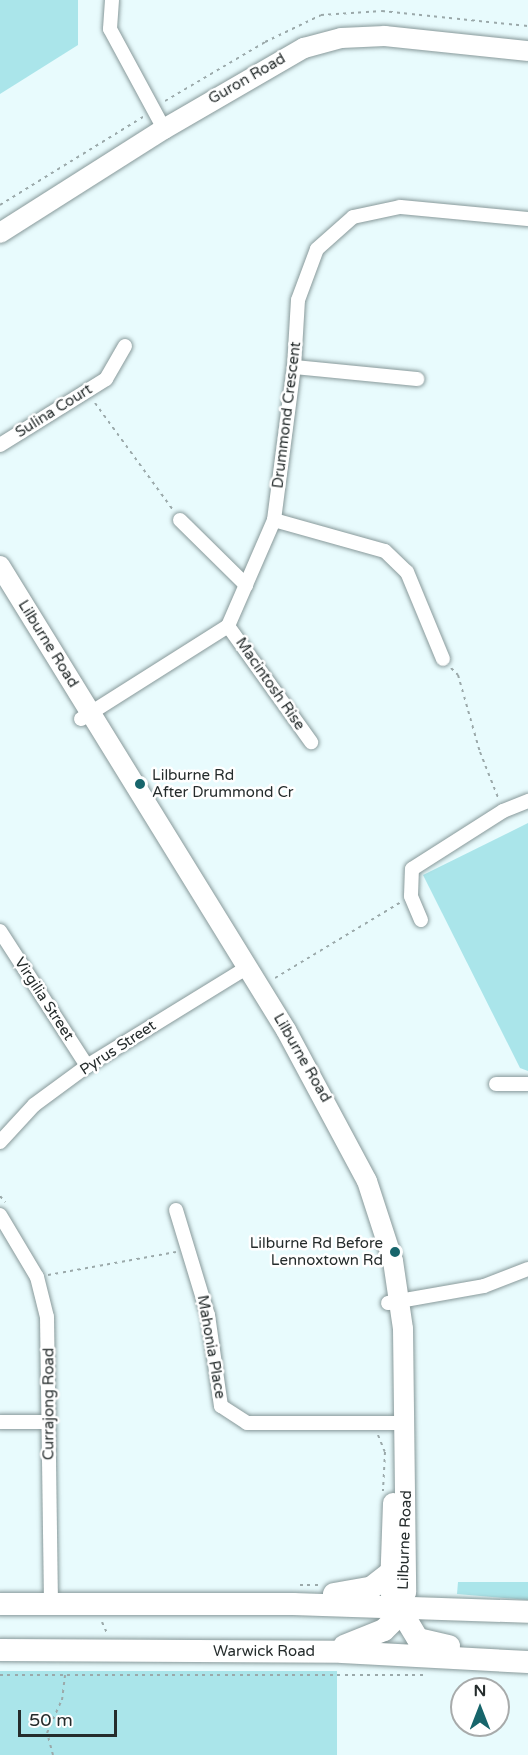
<!DOCTYPE html>
<html>
<head>
<meta charset="utf-8">
<style>
	body { margin:0 }
	#map { position:relative; width:528px; height:1755px; overflow:hidden; background:#e8fbfd; font-family:"Varela Round",sans-serif }
	div>[style] { position:absolute }
	[style*='--x'] { left:calc(var(--x)*1px); top:calc(var(--y)*1px); width:calc(var(--w)*1px); rotate:calc(var(--a)*1deg) }
	.green>* { inset:0; background:#aae5ea }
	.path>* { height:2px; margin-top:-1px; transform-origin:0; background:repeating-linear-gradient(90deg,#9ba9aa 0 3px,transparent 0 7.5px) }
	.roads { filter:drop-shadow(0 0 2px #88999a) drop-shadow(0 0 2px #88999a) }
	.street>* { height:14px; margin:-7px; padding:0 7px; transform-origin:7px; border-radius:7px; background:#fff }
	.secondary>* { height:20px; margin:-10px; padding:0 10px; transform-origin:10px; border-radius:10px; background:#fff }
	.primary>* { height:22px; margin:-11px; padding:0 11px; transform-origin:11px; border-radius:11px; background:#fff }
	.dots>* { width:16px; height:16px; translate:-50% -50%; box-sizing:border-box; border:3px solid #fff; border-radius:50% }
	span { translate:-50% -50%; white-space:nowrap; text-align:center; line-height:1.15; -webkit-text-stroke:5px #fff; paint-order:stroke }
	.street-label { font-size:15px; color:#252c2c }
	.poi-label { font-size:15px; color:#252c2c }
	.left { translate:0 -50%; text-align:left }
	.right { translate:-100% -50%; text-align:right }
	.north { position:absolute; left:450px; top:1677px; width:60px; height:60px; box-sizing:border-box; background:#fff; border:2px solid #a8abab; border-radius:50%; rotate:0deg; font-size:16px; font-weight:700; line-height:24px; text-align:center; color:#252c2c }
	.north::after { content:''; display:block; margin:auto; width:21px; height:27px; background:#17656b; clip-path:polygon(50% 0,100% 100%,50% 72%,0 100%) }
	.scale { position:absolute; left:18px; top:1710px; width:99px; height:27px; box-sizing:border-box; border:3px solid #252c2c; border-top:0; padding-left:8px; font-size:18px; line-height:21px; white-space:nowrap; color:#252c2c; -webkit-text-stroke:4px #fff; paint-order:stroke }
</style>
</head>
<body>
<div id="map">
	<div class="green">
		<div style="clip-path:polygon(0 0,78px 0,78px 45px,0 94px)"></div>
		<div style="clip-path:polygon(528px 823px,528px 1071px,520px 1068px,423px 875px)"></div>
		<div style="clip-path:polygon(458px 1582px,528px 1582px,528px 1600px,457px 1594px)"></div>
		<div style="clip-path:polygon(0 1671px,337px 1671px,337px 1755px,0 1755px)"></div>
	</div>
	<div class="path">
		<div style="--x:165;--y:101;--w:116;--a:-30.5"></div>
		<div style="--x:265;--y:42;--w:62;--a:-25.7"></div>
		<div style="--x:321;--y:15;--w:61;--a:-3.8"></div>
		<div style="--x:382;--y:11;--w:147;--a:5.9"></div>
		<div style="--x:0;--y:205;--w:168;--a:-31.6"></div>
		<div style="--x:95;--y:403;--w:132;--a:53.9"></div>
		<div style="--x:451;--y:668;--w:10;--a:45"></div>
		<div style="--x:458;--y:675;--w:80;--a:74.1"></div>
		<div style="--x:480;--y:752;--w:52;--a:68.4"></div>
		<div style="--x:275;--y:978;--w:147;--a:-31.1"></div>
		<div style="--x:0;--y:1196;--w:8;--a:50"></div>
		<div style="--x:48;--y:1275;--w:130;--a:-10.2"></div>
		<div style="--x:378;--y:1435;--w:18;--a:68"></div>
		<div style="--x:385;--y:1452;--w:39;--a:93"></div>
		<div style="--x:300;--y:1585;--w:18;--a:0"></div>
		<div style="--x:102;--y:1622;--w:12;--a:66"></div>
		<div style="--x:0;--y:1675;--w:423;--a:0"></div>
		<div style="--x:53;--y:1755;--w:23;--a:-105"></div>
		<div style="--x:47;--y:1733;--w:36;--a:-66"></div>
		<div style="--x:62;--y:1700;--w:25;--a:-83"></div>
	</div>
	<div class="roads">
		<div class="street">
			<div style="--x:112;--y:0;--w:29;--a:94"></div>
			<div style="--x:110;--y:29;--w:114;--a:61.6"></div>
			<div style="--x:294;--y:367;--w:124;--a:5.6"></div>
			<div style="--x:0;--y:445;--w:125;--a:-31.9"></div>
			<div style="--x:106;--y:379;--w:38;--a:-60"></div>
			<div style="--x:180;--y:520;--w:93;--a:44.6"></div>
			<div style="--x:274;--y:520;--w:115;--a:15.6"></div>
			<div style="--x:385;--y:551;--w:30;--a:44"></div>
			<div style="--x:407;--y:572;--w:94;--a:67.5"></div>
			<div style="--x:228;--y:626;--w:143;--a:54.4"></div>
			<div style="--x:81;--y:719;--w:174;--a:-32.3"></div>
			<div style="--x:228;--y:626;--w:116;--a:-66.5"></div>
			<div style="--x:274;--y:520;--w:154;--a:-82.6"></div>
			<div style="--x:294;--y:367;--w:67;--a:-86.6"></div>
			<div style="--x:298;--y:300;--w:54;--a:-69.6"></div>
			<div style="--x:317;--y:249;--w:48;--a:-41.6"></div>
			<div style="--x:353;--y:217;--w:48;--a:-12"></div>
			<div style="--x:400;--y:207;--w:129;--a:5.4"></div>
			<div style="--x:421;--y:920;--w:26;--a:-113"></div>
			<div style="--x:411;--y:896;--w:27;--a:-88"></div>
			<div style="--x:412;--y:869;--w:108;--a:-32.5"></div>
			<div style="--x:503;--y:811;--w:27;--a:-22"></div>
			<div style="--x:0;--y:931;--w:161;--a:57.2"></div>
			<div style="--x:496;--y:1084;--w:32;--a:0"></div>
			<div style="--x:0;--y:1142;--w:50;--a:-47.4"></div>
			<div style="--x:34;--y:1105;--w:66;--a:-36.3"></div>
			<div style="--x:87;--y:1066;--w:189;--a:-31.6"></div>
			<div style="--x:176;--y:1210;--w:110;--a:73.1"></div>
			<div style="--x:208;--y:1315;--w:92;--a:81.9"></div>
			<div style="--x:221;--y:1406;--w:31;--a:33"></div>
			<div style="--x:247;--y:1423;--w:159;--a:0"></div>
			<div style="--x:0;--y:1215;--w:72;--a:59.2"></div>
			<div style="--x:37;--y:1277;--w:41;--a:76"></div>
			<div style="--x:47;--y:1317;--w:287;--a:89.2"></div>
			<div style="--x:388;--y:1303;--w:97;--a:-10"></div>
			<div style="--x:484;--y:1286;--w:47;--a:-21.1"></div>
			<div style="--x:0;--y:1422;--w:48;--a:0"></div>
		</div>
		<div class="secondary">
			<div style="--x:0;--y:233;--w:194;--a:-32.4"></div>
			<div style="--x:164;--y:129;--w:162;--a:-30.1"></div>
			<div style="--x:304;--y:48;--w:38;--a:-15"></div>
			<div style="--x:341;--y:38;--w:44;--a:-2.6"></div>
			<div style="--x:385;--y:36;--w:144;--a:6"></div>
			<div style="--x:0;--y:566;--w:545;--a:58.35"></div>
			<div style="--x:286;--y:1030;--w:171;--a:61.8"></div>
			<div style="--x:367;--y:1181;--w:84;--a:72"></div>
			<div style="--x:393;--y:1261;--w:69;--a:81.6"></div>
			<div style="--x:403;--y:1329;--w:263;--a:89.3"></div>
			<div style="--x:406;--y:1592;--w:16;--a:120"></div>
			<div style="--x:393;--y:1503;--w:88;--a:92"></div>
			<div style="--x:390;--y:1591;--w:17;--a:62"></div>
		</div>
		<div class="primary">
			<div style="--x:334;--y:1594;--w:39;--a:-10"></div>
			<div style="--x:372;--y:1587;--w:24;--a:-38"></div>
			<div style="--x:0;--y:1604;--w:293;--a:0"></div>
			<div style="--x:293;--y:1604;--w:235;--a:1.9"></div>
			<div style="--x:398;--y:1606;--w:39;--a:59"></div>
			<div style="--x:418;--y:1639;--w:32;--a:13"></div>
			<div style="--x:344;--y:1646;--w:43;--a:-21.8"></div>
			<div style="--x:384;--y:1630;--w:20;--a:-45"></div>
			<div style="--x:398;--y:1616;--w:10;--a:-90"></div>
			<div style="--x:0;--y:1650;--w:342;--a:0.3"></div>
			<div style="--x:342;--y:1652;--w:186;--a:3.1"></div>
		</div>
	</div>
	<div class="dots">
		<div style="left:140px;top:784px;background:#17656b"></div>
		<div style="left:395px;top:1252px;background:#17656b"></div>
	</div>
	<div class="street-label">
		<span style="left:247px;top:79px;rotate:-30deg">Guron Road</span>
		<span style="left:54px;top:411px;rotate:-32deg">Sulina Court</span>
		<span style="left:287px;top:415px;rotate:-83deg">Drummond Crescent</span>
		<span style="left:48px;top:644px;rotate:58deg">Lilburne Road</span>
		<span style="left:270px;top:684px;rotate:55deg">Macintosh Rise</span>
		<span style="left:44px;top:999px;rotate:57deg">Virgilia Street</span>
		<span style="left:118px;top:1048px;rotate:-33deg">Pyrus Street</span>
		<span style="left:302px;top:1058px;rotate:60deg">Lilburne Road</span>
		<span style="left:211px;top:1347px;rotate:80deg">Mahonia Place</span>
		<span style="left:49px;top:1404px;rotate:-90deg">Currajong Road</span>
		<span style="left:405px;top:1540px;rotate:-88deg">Lilburne Road</span>
		<span style="left:264px;top:1652px">Warwick Road</span>
	</div>
	<div class="poi-label">
		<span class="left" style="left:152px;top:784px">Lilburne Rd<br>After Drummond Cr</span>
		<span class="right" style="left:383px;top:1252px">Lilburne Rd Before<br>Lennoxtown Rd</span>
	</div>
	<div class="north">N</div>
	<div class="scale">50 m</div>
</div>
</body>
</html>
